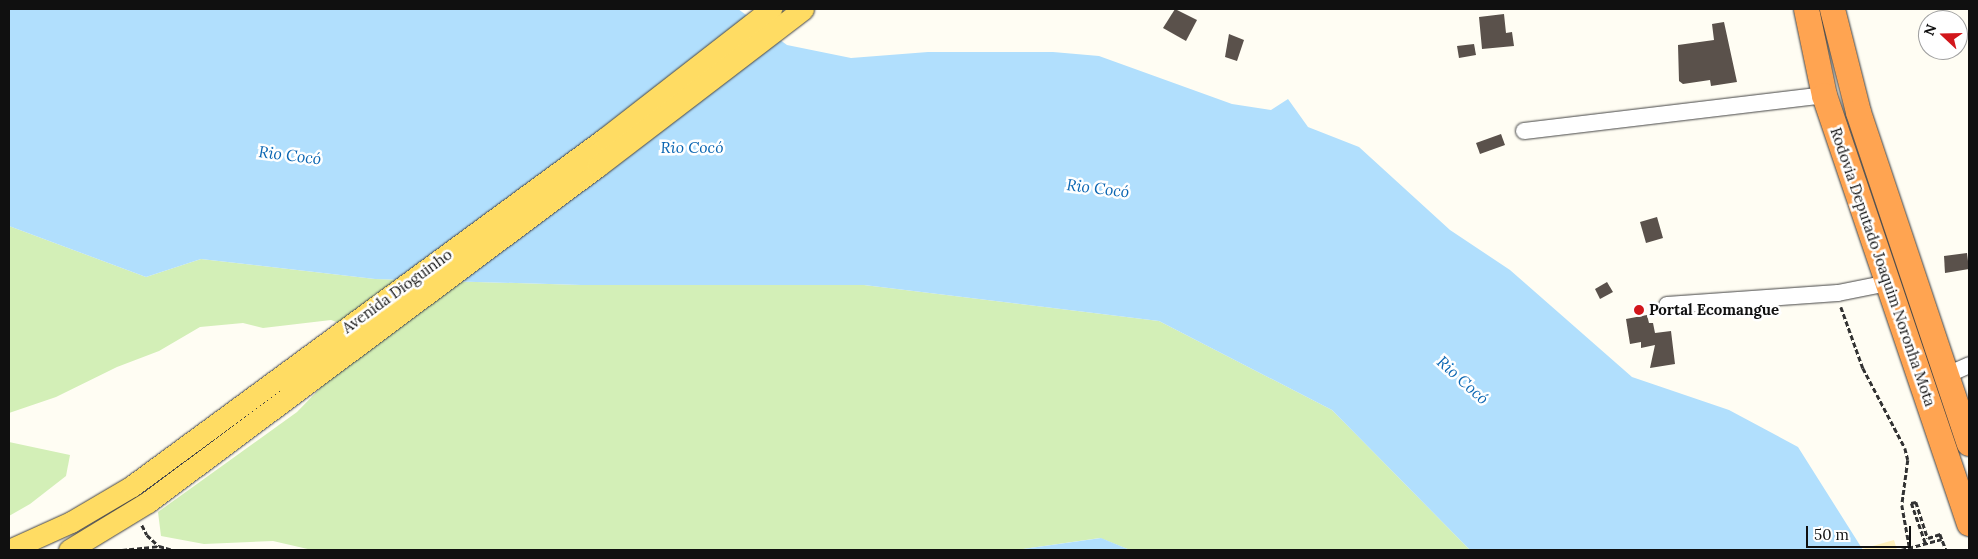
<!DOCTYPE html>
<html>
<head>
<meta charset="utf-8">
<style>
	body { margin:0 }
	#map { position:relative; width:1978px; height:559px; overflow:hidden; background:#fffdf3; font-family:Lora,serif }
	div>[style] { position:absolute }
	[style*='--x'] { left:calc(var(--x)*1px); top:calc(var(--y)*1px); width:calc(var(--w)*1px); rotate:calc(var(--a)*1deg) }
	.green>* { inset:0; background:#d3efb7 }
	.sand>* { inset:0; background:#fff1bb }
	.water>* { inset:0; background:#b1dffd }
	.building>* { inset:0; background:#5a514b }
	.path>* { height:2.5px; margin-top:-1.25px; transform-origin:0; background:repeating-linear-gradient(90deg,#323232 0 5px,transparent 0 7.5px) }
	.roads { filter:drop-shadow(0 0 1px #434343) drop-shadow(0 0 1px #434343) }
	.minor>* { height:16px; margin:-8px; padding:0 8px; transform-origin:8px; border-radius:8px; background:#fff }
	.major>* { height:21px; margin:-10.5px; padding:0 10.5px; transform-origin:10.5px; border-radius:10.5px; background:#ffdc63 }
	.highway>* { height:25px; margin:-12.5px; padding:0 12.5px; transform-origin:12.5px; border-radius:12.5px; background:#ffa451 }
	.dots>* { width:14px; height:14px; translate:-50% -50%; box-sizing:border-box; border:2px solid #fff; border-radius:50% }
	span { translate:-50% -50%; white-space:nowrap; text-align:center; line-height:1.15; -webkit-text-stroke:5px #fff; paint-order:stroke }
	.street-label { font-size:15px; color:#101010 }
	.poi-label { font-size:15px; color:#101010; font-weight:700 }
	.left { translate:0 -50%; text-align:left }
	.water-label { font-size:16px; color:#0965b2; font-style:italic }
	.frame { position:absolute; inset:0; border:10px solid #101010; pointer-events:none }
	.north { position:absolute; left:1918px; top:10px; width:50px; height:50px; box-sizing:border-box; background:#fff; border:1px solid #9f9f9f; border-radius:50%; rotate:291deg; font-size:14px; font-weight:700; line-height:20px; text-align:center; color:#101010 }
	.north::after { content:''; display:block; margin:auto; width:18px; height:22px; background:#d2161b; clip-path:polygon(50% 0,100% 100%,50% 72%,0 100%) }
	.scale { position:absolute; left:1806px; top:526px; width:105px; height:22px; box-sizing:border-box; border:2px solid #101010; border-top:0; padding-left:6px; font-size:15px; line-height:18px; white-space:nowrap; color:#101010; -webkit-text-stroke:4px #fff; paint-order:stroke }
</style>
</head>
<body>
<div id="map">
	<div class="green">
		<div style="clip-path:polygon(9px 226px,146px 277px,201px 259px,375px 279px,581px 285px,864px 285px,1159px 321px,1332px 410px,1470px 550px,1130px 550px,1100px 538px,1016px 550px,312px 550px,273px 541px,204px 544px,161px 536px,158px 512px,297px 412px,330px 378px,348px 367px,358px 348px,351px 327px,331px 320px,263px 328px,243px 323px,200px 327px,159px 351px,117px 367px,56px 397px,9px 413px)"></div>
		<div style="clip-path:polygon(9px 442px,70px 455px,66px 476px,30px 504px,9px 516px)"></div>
	</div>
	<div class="sand">
		<div style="clip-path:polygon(1894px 540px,1897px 550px,1862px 549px)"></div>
	</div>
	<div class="water">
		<div style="clip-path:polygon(9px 9px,738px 9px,787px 45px,851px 58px,928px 52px,1053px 52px,1099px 56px,1232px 104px,1271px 110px,1288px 99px,1308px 127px,1359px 147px,1450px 230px,1510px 270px,1632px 377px,1729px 410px,1798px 447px,1863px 550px,1470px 550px,1332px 410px,1159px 321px,864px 285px,581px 285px,375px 279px,201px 259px,146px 277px,9px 226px)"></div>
		<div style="clip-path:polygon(1101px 538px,1130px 550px,1016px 550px)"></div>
	</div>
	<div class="building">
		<div style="clip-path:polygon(1175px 9px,1197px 20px,1186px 41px,1163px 28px)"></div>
		<div style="clip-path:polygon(1504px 14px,1506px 33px,1512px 32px,1514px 46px,1482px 49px,1479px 17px)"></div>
		<div style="clip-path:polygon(1724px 22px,1737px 82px,1711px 86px,1710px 80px,1683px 84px,1679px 81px,1678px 45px,1714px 40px,1712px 24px)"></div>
		<div style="clip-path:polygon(1229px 34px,1244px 40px,1237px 61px,1225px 57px)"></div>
		<div style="clip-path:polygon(1474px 44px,1476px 55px,1459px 58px,1457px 46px)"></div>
		<div style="clip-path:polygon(1501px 134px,1505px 145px,1480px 154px,1476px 143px)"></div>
		<div style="clip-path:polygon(1657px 217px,1663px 238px,1646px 243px,1640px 222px)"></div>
		<div style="clip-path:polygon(1967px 253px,1969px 269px,1945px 273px,1944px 256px)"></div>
		<div style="clip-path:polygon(1607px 282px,1613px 292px,1600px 299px,1595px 289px)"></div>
		<div style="clip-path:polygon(1647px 315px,1649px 323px,1653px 323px,1655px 333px,1671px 331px,1675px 364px,1650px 368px,1655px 345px,1641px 348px,1641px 342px,1630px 344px,1626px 319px)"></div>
	</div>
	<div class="path">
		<div style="--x:1841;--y:307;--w:65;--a:70.2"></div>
		<div style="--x:1863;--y:368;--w:90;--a:62.3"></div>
		<div style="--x:1905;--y:448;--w:12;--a:76"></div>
		<div style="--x:1908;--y:460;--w:45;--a:97.6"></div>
		<div style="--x:1902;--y:505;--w:46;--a:79.9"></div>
		<div style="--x:142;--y:525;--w:11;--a:63"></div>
		<div style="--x:147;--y:535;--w:16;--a:43"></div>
		<div style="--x:1925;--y:543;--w:42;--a:-109.3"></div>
		<div style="--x:1911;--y:503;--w:5;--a:-11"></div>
		<div style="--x:1916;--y:502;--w:38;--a:72"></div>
		<div style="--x:1928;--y:538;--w:13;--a:-18"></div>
		<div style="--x:1940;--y:534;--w:17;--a:69"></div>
		<div style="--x:122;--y:550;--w:37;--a:-6"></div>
		<div style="--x:159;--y:546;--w:15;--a:16"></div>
		<div style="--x:1901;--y:550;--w:42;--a:-15"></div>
	</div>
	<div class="roads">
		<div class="minor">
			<div style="--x:1524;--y:131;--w:302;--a:-6.8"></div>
			<div style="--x:1667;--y:305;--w:171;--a:-4"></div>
			<div style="--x:1838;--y:293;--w:51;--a:-11.3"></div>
			<div style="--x:1947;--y:375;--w:24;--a:-24"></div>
		</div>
		<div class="major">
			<div style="--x:9;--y:550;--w:68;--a:-24.3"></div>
			<div style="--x:71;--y:522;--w:71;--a:-30.5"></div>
			<div style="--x:132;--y:486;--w:586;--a:-36.32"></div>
			<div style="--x:604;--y:139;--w:212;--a:-37.9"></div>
			<div style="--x:69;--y:550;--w:92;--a:-31.3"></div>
			<div style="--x:148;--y:502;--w:562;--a:-36.75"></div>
			<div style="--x:598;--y:166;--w:258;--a:-37.4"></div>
		</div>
		<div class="highway">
			<div style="--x:1806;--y:9;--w:88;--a:78.2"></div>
			<div style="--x:1824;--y:95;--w:452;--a:71.3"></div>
			<div style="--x:1832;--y:9;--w:106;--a:75.8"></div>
			<div style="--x:1858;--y:112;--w:349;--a:71.5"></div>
		</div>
	</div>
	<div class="dots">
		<div style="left:1639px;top:310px;background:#d2161b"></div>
	</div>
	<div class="street-label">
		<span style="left:1883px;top:267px;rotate:71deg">Rodovia Deputado Joaquim Noronha Mota</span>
		<span style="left:397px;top:291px;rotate:-36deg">Avenida Dioguinho</span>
	</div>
	<div class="poi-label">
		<span class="left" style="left:1649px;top:310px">Portal Ecomangue</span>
	</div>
	<div class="water-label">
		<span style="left:692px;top:147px">Rio Cocó</span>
		<span style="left:290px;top:155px;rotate:7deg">Rio Cocó</span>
		<span style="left:1098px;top:188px;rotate:7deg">Rio Cocó</span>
		<span style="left:1463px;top:380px;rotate:42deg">Rio Cocó</span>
	</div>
	<div class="frame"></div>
	<div class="north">N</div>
	<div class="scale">50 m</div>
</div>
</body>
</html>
